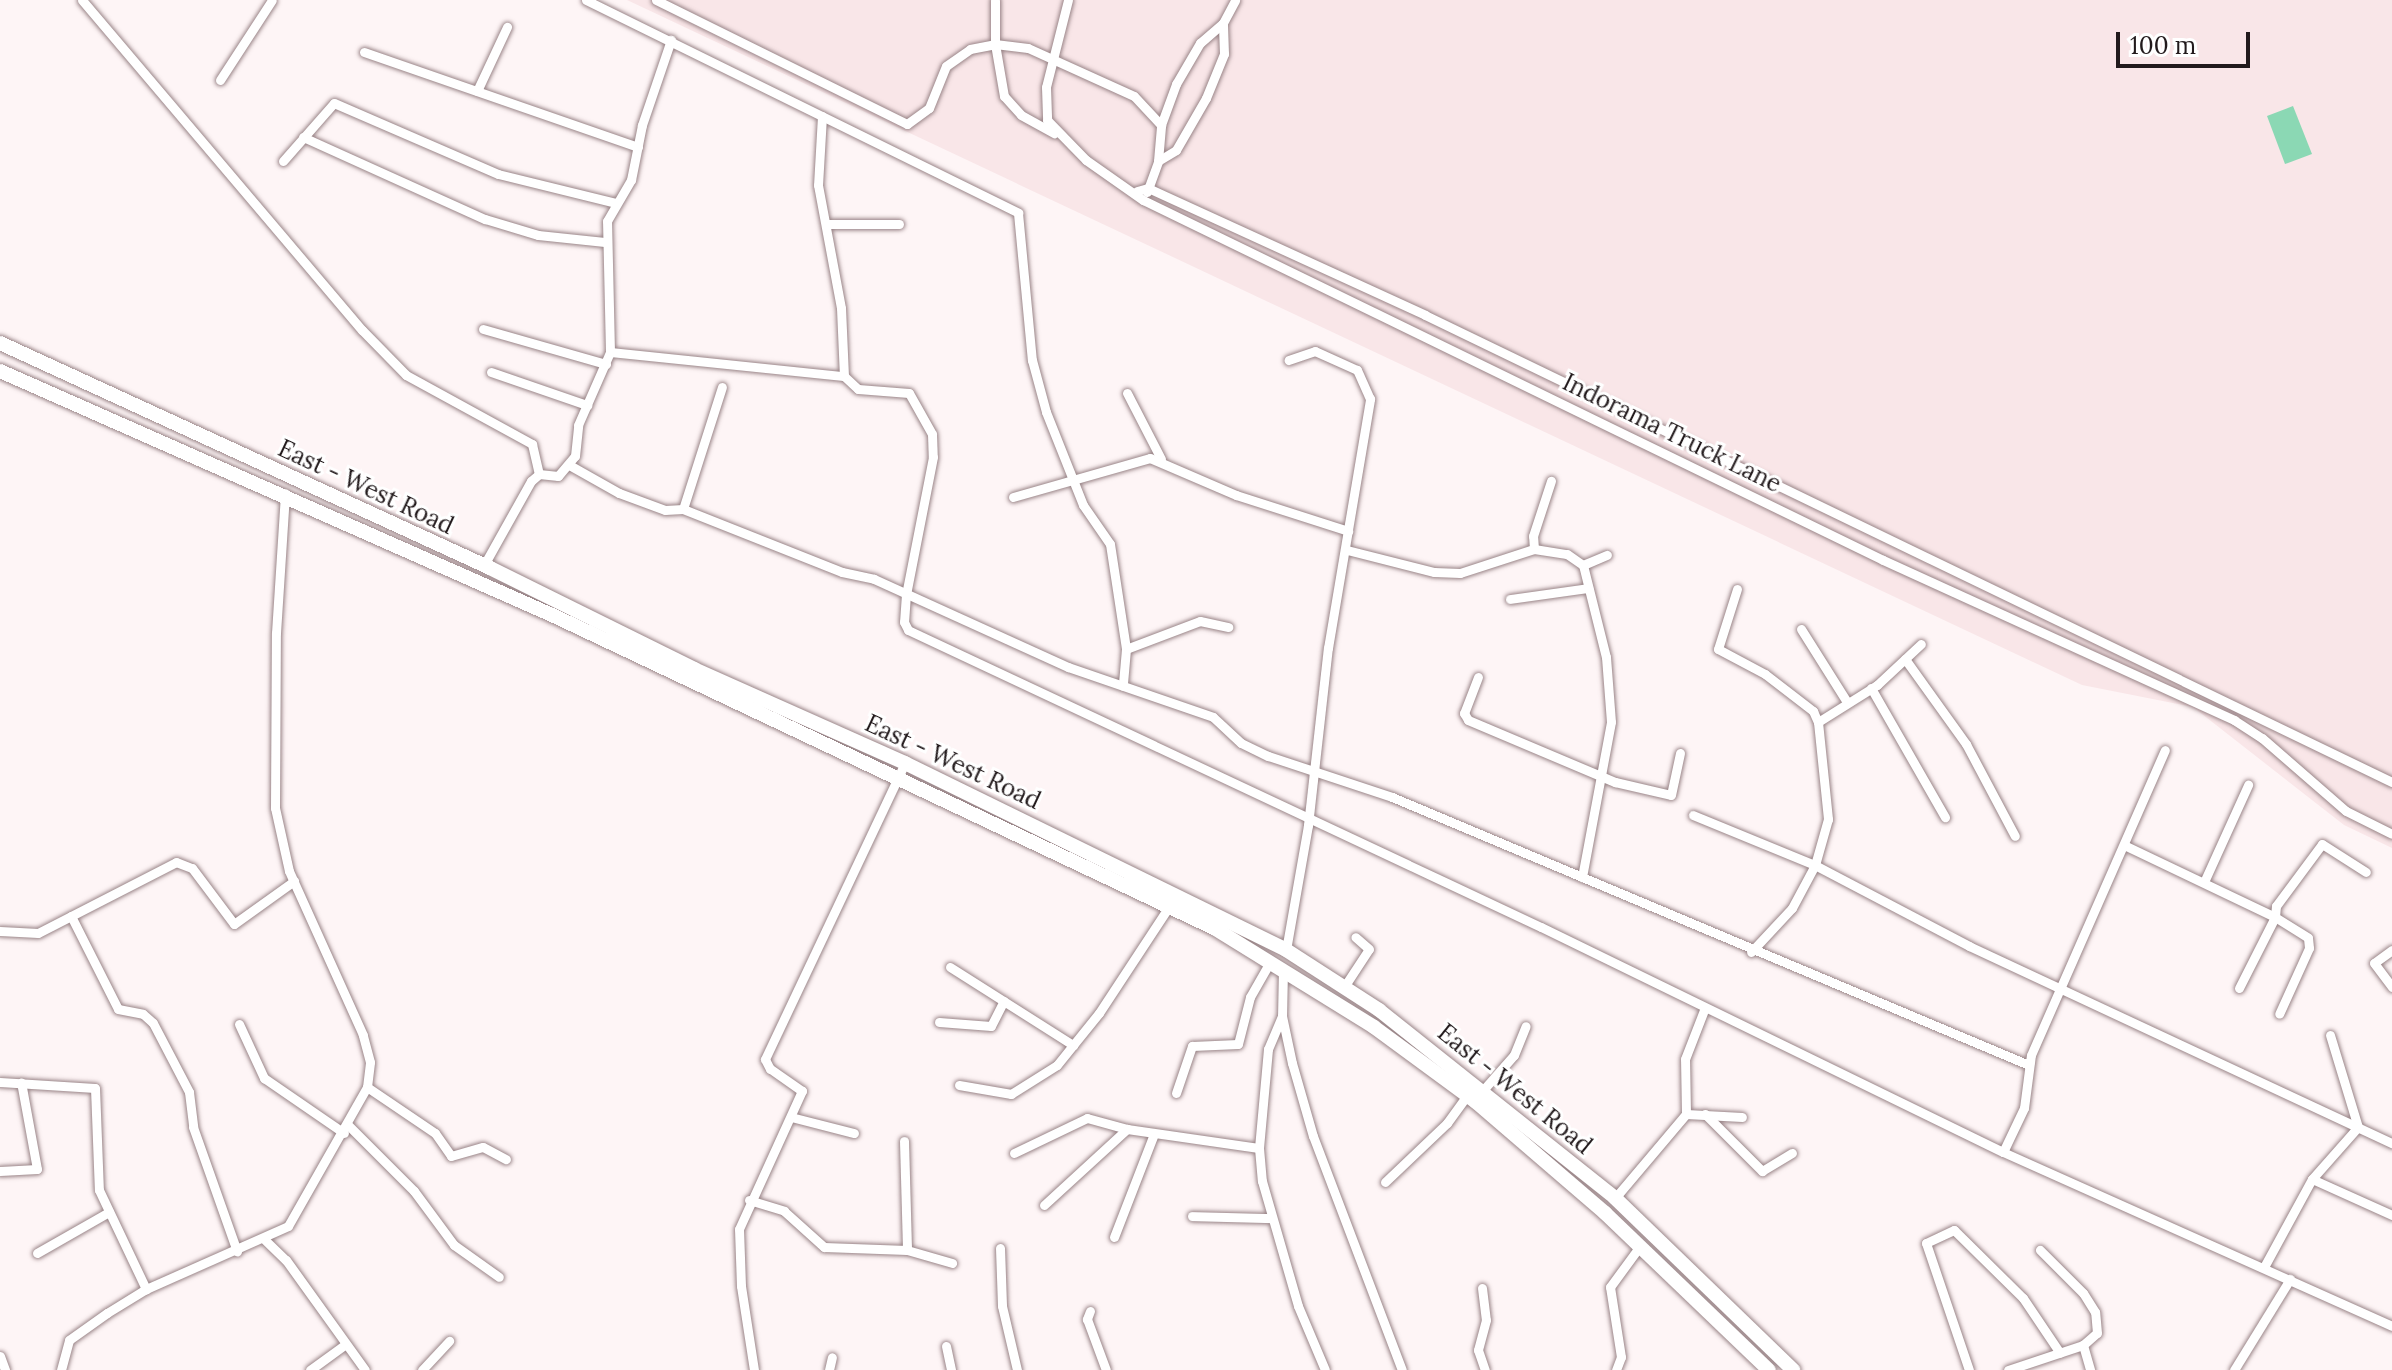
<!DOCTYPE html>
<html>
<head>
<meta charset="utf-8">
<style>
	body { margin:0 }
	#map { position:relative; width:2392px; height:1370px; overflow:hidden; background:#fef5f6; font-family:Lora,serif }
	div>[style] { position:absolute }
	[style*='--x'] { left:calc(var(--x)*1px); top:calc(var(--y)*1px); width:calc(var(--w)*1px); rotate:calc(var(--a)*1deg) }
	.built>* { inset:0; background:#f9e6e8 }
	.green>* { inset:0; background:#8bd8b4 }
	.roads { filter:drop-shadow(0 0 2px #998487) drop-shadow(0 0 2px #998487) }
	.street>* { height:9px; margin:-4.5px; padding:0 4.5px; transform-origin:4.5px; border-radius:4.5px; background:#fff }
	.primary>* { height:14px; margin:-7px; padding:0 7px; transform-origin:7px; border-radius:7px; background:#fff }
	span { translate:-50% -50%; white-space:nowrap; text-align:center; line-height:1.15; -webkit-text-stroke:6px #fff; paint-order:stroke }
	.street-label { font-size:24px; color:#221a1c }
	.scale { position:absolute; left:2116px; top:32px; width:134px; height:36px; box-sizing:border-box; border:4px solid #221a1c; border-top:0; padding-left:10px; font-size:24px; line-height:28px; white-space:nowrap; color:#221a1c; -webkit-text-stroke:6px #fff; paint-order:stroke }
</style>
</head>
<body>
<div id="map">
	<div class="built">
		<div style="clip-path:polygon(627px 0,2392px 0,2392px 848px,2344px 825px,2193px 707px,2082px 685px)"></div>
	</div>
	<div class="green">
		<div style="clip-path:polygon(2293px 106px,2312px 154px,2285px 164px,2267px 116px)"></div>
	</div>
	<div class="roads">
		<div class="street">
			<div style="--x:82;--y:0;--w:433;--a:49.7"></div>
			<div style="--x:362;--y:330;--w:63;--a:45.6"></div>
			<div style="--x:406;--y:375;--w:144;--a:28.7"></div>
			<div style="--x:532;--y:444;--w:31;--a:77"></div>
			<div style="--x:586;--y:0;--w:482;--a:26.2"></div>
			<div style="--x:1018;--y:213;--w:148;--a:84.6"></div>
			<div style="--x:1032;--y:360;--w:54;--a:74.9"></div>
			<div style="--x:1046;--y:412;--w:100;--a:68.3"></div>
			<div style="--x:1083;--y:505;--w:47;--a:55.3"></div>
			<div style="--x:1110;--y:544;--w:106;--a:81.3"></div>
			<div style="--x:1126;--y:649;--w:37;--a:95"></div>
			<div style="--x:656;--y:0;--w:280;--a:26.3"></div>
			<div style="--x:907;--y:124;--w:27;--a:-36"></div>
			<div style="--x:929;--y:108;--w:45;--a:-68"></div>
			<div style="--x:946;--y:66;--w:29;--a:-35"></div>
			<div style="--x:970;--y:49;--w:25;--a:-11"></div>
			<div style="--x:995;--y:44;--w:33;--a:7"></div>
			<div style="--x:1028;--y:48;--w:116;--a:24.4"></div>
			<div style="--x:1134;--y:96;--w:40;--a:47"></div>
			<div style="--x:995;--y:0;--w:44;--a:90"></div>
			<div style="--x:995;--y:44;--w:53;--a:80.2"></div>
			<div style="--x:1004;--y:96;--w:25;--a:48"></div>
			<div style="--x:1021;--y:115;--w:38;--a:29"></div>
			<div style="--x:1068;--y:0;--w:90;--a:104.2"></div>
			<div style="--x:1046;--y:87;--w:33;--a:88"></div>
			<div style="--x:1047;--y:120;--w:56;--a:45.7"></div>
			<div style="--x:1086;--y:160;--w:70;--a:35.1"></div>
			<div style="--x:1143;--y:200;--w:823;--a:25.94"></div>
			<div style="--x:1883;--y:560;--w:386;--a:24.5"></div>
			<div style="--x:2234;--y:720;--w:33;--a:33"></div>
			<div style="--x:2262;--y:738;--w:111;--a:41"></div>
			<div style="--x:2346;--y:811;--w:51;--a:26.6"></div>
			<div style="--x:364;--y:52;--w:290;--a:19.1"></div>
			<div style="--x:220;--y:80;--w:95;--a:-57"></div>
			<div style="--x:477;--y:91;--w:71;--a:-64.9"></div>
			<div style="--x:822;--y:116;--w:69;--a:93.3"></div>
			<div style="--x:818;--y:185;--w:125;--a:79.4"></div>
			<div style="--x:841;--y:308;--w:68;--a:87.5"></div>
			<div style="--x:844;--y:376;--w:19;--a:43"></div>
			<div style="--x:858;--y:389;--w:51;--a:4.5"></div>
			<div style="--x:909;--y:393;--w:47;--a:60.7"></div>
			<div style="--x:932;--y:434;--w:23;--a:88"></div>
			<div style="--x:933;--y:457;--w:140;--a:101.1"></div>
			<div style="--x:906;--y:594;--w:28;--a:94"></div>
			<div style="--x:904;--y:622;--w:9;--a:63"></div>
			<div style="--x:908;--y:630;--w:699;--a:25.14"></div>
			<div style="--x:1541;--y:927;--w:514;--a:25.97"></div>
			<div style="--x:2003;--y:1152;--w:426;--a:24.1"></div>
			<div style="--x:303;--y:137;--w:200;--a:24.3"></div>
			<div style="--x:485;--y:219;--w:55;--a:16.8"></div>
			<div style="--x:538;--y:235;--w:67;--a:6"></div>
			<div style="--x:283;--y:161;--w:77;--a:-48.7"></div>
			<div style="--x:334;--y:103;--w:179;--a:23.4"></div>
			<div style="--x:498;--y:174;--w:122;--a:13.8"></div>
			<div style="--x:1158;--y:161;--w:21;--a:-31"></div>
			<div style="--x:1176;--y:150;--w:60;--a:-60"></div>
			<div style="--x:1206;--y:98;--w:48;--a:-67.8"></div>
			<div style="--x:1224;--y:54;--w:31;--a:-92"></div>
			<div style="--x:1223;--y:23;--w:26;--a:-62"></div>
			<div style="--x:1137;--y:191;--w:11;--a:-15"></div>
			<div style="--x:1148;--y:188;--w:305;--a:24.6"></div>
			<div style="--x:1425;--y:315;--w:1074;--a:25.78"></div>
			<div style="--x:1147;--y:192;--w:33;--a:-70"></div>
			<div style="--x:1158;--y:161;--w:36;--a:-85"></div>
			<div style="--x:1161;--y:125;--w:44;--a:-69.9"></div>
			<div style="--x:1176;--y:84;--w:48;--a:-59.7"></div>
			<div style="--x:1200;--y:43;--w:30;--a:-41"></div>
			<div style="--x:827;--y:224;--w:72;--a:0"></div>
			<div style="--x:483;--y:329;--w:128;--a:15.9"></div>
			<div style="--x:610;--y:352;--w:235;--a:5.9"></div>
			<div style="--x:491;--y:372;--w:102;--a:19"></div>
			<div style="--x:1127;--y:393;--w:74;--a:62.7"></div>
			<div style="--x:571;--y:466;--w:55;--a:29.4"></div>
			<div style="--x:619;--y:493;--w:49;--a:20.3"></div>
			<div style="--x:665;--y:510;--w:18;--a:-3"></div>
			<div style="--x:683;--y:509;--w:128;--a:-72.3"></div>
			<div style="--x:1013;--y:497;--w:142;--a:-15.9"></div>
			<div style="--x:1150;--y:458;--w:94;--a:23.3"></div>
			<div style="--x:1236;--y:495;--w:118;--a:17.8"></div>
			<div style="--x:683;--y:509;--w:171;--a:21.6"></div>
			<div style="--x:842;--y:572;--w:33;--a:12"></div>
			<div style="--x:874;--y:579;--w:213;--a:24.4"></div>
			<div style="--x:1068;--y:667;--w:153;--a:19"></div>
			<div style="--x:1213;--y:717;--w:38;--a:43"></div>
			<div style="--x:1241;--y:743;--w:30;--a:26"></div>
			<div style="--x:1268;--y:756;--w:131;--a:18.3"></div>
			<div style="--x:1392;--y:797;--w:691;--a:22.82"></div>
			<div style="--x:1534;--y:549;--w:13;--a:-94"></div>
			<div style="--x:1533;--y:536;--w:58;--a:-71.9"></div>
			<div style="--x:1347;--y:550;--w:90;--a:14.2"></div>
			<div style="--x:1434;--y:572;--w:26;--a:2"></div>
			<div style="--x:1460;--y:573;--w:78;--a:-18"></div>
			<div style="--x:1534;--y:549;--w:33;--a:9"></div>
			<div style="--x:1567;--y:554;--w:19;--a:35"></div>
			<div style="--x:1583;--y:565;--w:95;--a:76"></div>
			<div style="--x:1606;--y:657;--w:65;--a:85.6"></div>
			<div style="--x:1611;--y:722;--w:158;--a:100.6"></div>
			<div style="--x:484;--y:565;--w:96;--a:-60.8"></div>
			<div style="--x:531;--y:481;--w:11;--a:-41"></div>
			<div style="--x:539;--y:474;--w:19;--a:6"></div>
			<div style="--x:558;--y:476;--w:26;--a:-50"></div>
			<div style="--x:575;--y:456;--w:31;--a:-84"></div>
			<div style="--x:578;--y:425;--w:80;--a:-66.3"></div>
			<div style="--x:610;--y:352;--w:131;--a:-91.3"></div>
			<div style="--x:607;--y:221;--w:48;--a:-59.7"></div>
			<div style="--x:631;--y:180;--w:56;--a:-78.7"></div>
			<div style="--x:642;--y:125;--w:90;--a:-71.2"></div>
			<div style="--x:1583;--y:565;--w:26;--a:-23"></div>
			<div style="--x:1737;--y:589;--w:63;--a:107.6"></div>
			<div style="--x:1718;--y:649;--w:53;--a:28"></div>
			<div style="--x:1765;--y:674;--w:61;--a:37.6"></div>
			<div style="--x:1813;--y:711;--w:12;--a:66"></div>
			<div style="--x:1818;--y:722;--w:98;--a:84.1"></div>
			<div style="--x:1828;--y:819;--w:48;--a:105.8"></div>
			<div style="--x:1815;--y:865;--w:49;--a:118.1"></div>
			<div style="--x:1792;--y:908;--w:60;--a:133"></div>
			<div style="--x:1510;--y:599;--w:79;--a:-8"></div>
			<div style="--x:1801;--y:629;--w:86;--a:57.8"></div>
			<div style="--x:1126;--y:649;--w:79;--a:-20.7"></div>
			<div style="--x:1200;--y:621;--w:29;--a:12"></div>
			<div style="--x:1905;--y:659;--w:105;--a:54.3"></div>
			<div style="--x:1966;--y:744;--w:104;--a:62"></div>
			<div style="--x:1478;--y:677;--w:39;--a:111"></div>
			<div style="--x:1464;--y:713;--w:8;--a:60"></div>
			<div style="--x:1468;--y:720;--w:160;--a:22.9"></div>
			<div style="--x:1615;--y:782;--w:57;--a:13.1"></div>
			<div style="--x:1671;--y:795;--w:43;--a:-77.9"></div>
			<div style="--x:1871;--y:688;--w:149;--a:60.2"></div>
			<div style="--x:1818;--y:722;--w:70;--a:-32.1"></div>
			<div style="--x:1877;--y:685;--w:60;--a:-43"></div>
			<div style="--x:1693;--y:815;--w:132;--a:22.3"></div>
			<div style="--x:1815;--y:865;--w:174;--a:27.7"></div>
			<div style="--x:1969;--y:946;--w:467;--a:25"></div>
			<div style="--x:2124;--y:845;--w:167;--a:25.5"></div>
			<div style="--x:2275;--y:917;--w:39;--a:32"></div>
			<div style="--x:2308;--y:938;--w:10;--a:84"></div>
			<div style="--x:2309;--y:948;--w:72;--a:114.4"></div>
			<div style="--x:2204;--y:882;--w:107;--a:-65.6"></div>
			<div style="--x:71;--y:916;--w:104;--a:63.2"></div>
			<div style="--x:118;--y:1009;--w:25;--a:11"></div>
			<div style="--x:143;--y:1014;--w:13;--a:42"></div>
			<div style="--x:153;--y:1023;--w:78;--a:62.4"></div>
			<div style="--x:189;--y:1092;--w:35;--a:83"></div>
			<div style="--x:193;--y:1127;--w:132;--a:70.5"></div>
			<div style="--x:0;--y:931;--w:38;--a:3"></div>
			<div style="--x:38;--y:933;--w:155;--a:-27.2"></div>
			<div style="--x:176;--y:862;--w:17;--a:21"></div>
			<div style="--x:192;--y:868;--w:70;--a:53.1"></div>
			<div style="--x:234;--y:924;--w:74;--a:-35.6"></div>
			<div style="--x:1286;--y:950;--w:127;--a:-80"></div>
			<div style="--x:1308;--y:825;--w:178;--a:-83.6"></div>
			<div style="--x:1328;--y:648;--w:253;--a:-80.4"></div>
			<div style="--x:1370;--y:399;--w:32;--a:-114"></div>
			<div style="--x:1357;--y:370;--w:46;--a:-155.7"></div>
			<div style="--x:1315;--y:351;--w:28;--a:161"></div>
			<div style="--x:2392;--y:950;--w:22;--a:144"></div>
			<div style="--x:2374;--y:963;--w:30;--a:53"></div>
			<div style="--x:950;--y:967;--w:146;--a:32.4"></div>
			<div style="--x:1283;--y:970;--w:46;--a:91.2"></div>
			<div style="--x:1282;--y:1016;--w:48;--a:78"></div>
			<div style="--x:1292;--y:1063;--w:76;--a:74"></div>
			<div style="--x:1313;--y:1136;--w:250;--a:69.2"></div>
			<div style="--x:1344;--y:987;--w:45;--a:-56.7"></div>
			<div style="--x:1369;--y:949;--w:18;--a:-139"></div>
			<div style="--x:2239;--y:988;--w:80;--a:-63.1"></div>
			<div style="--x:2275;--y:917;--w:11;--a:-85"></div>
			<div style="--x:2276;--y:906;--w:77;--a:-53.4"></div>
			<div style="--x:2322;--y:844;--w:52;--a:32.5"></div>
			<div style="--x:1282;--y:1016;--w:36;--a:113"></div>
			<div style="--x:1268;--y:1049;--w:99;--a:95.2"></div>
			<div style="--x:1259;--y:1148;--w:33;--a:85"></div>
			<div style="--x:1262;--y:1181;--w:130;--a:73.9"></div>
			<div style="--x:1298;--y:1306;--w:69;--a:67.1"></div>
			<div style="--x:939;--y:1022;--w:52;--a:4.4"></div>
			<div style="--x:991;--y:1026;--w:28;--a:-63"></div>
			<div style="--x:239;--y:1024;--w:60;--a:65.2"></div>
			<div style="--x:264;--y:1078;--w:97;--a:34.5"></div>
			<div style="--x:2330;--y:1035;--w:96;--a:73.1"></div>
			<div style="--x:0;--y:1082;--w:95;--a:3.6"></div>
			<div style="--x:95;--y:1088;--w:102;--a:87.8"></div>
			<div style="--x:99;--y:1190;--w:110;--a:64.6"></div>
			<div style="--x:959;--y:1085;--w:53;--a:9.8"></div>
			<div style="--x:1011;--y:1094;--w:54;--a:-32.2"></div>
			<div style="--x:1057;--y:1065;--w:67;--a:-51.1"></div>
			<div style="--x:1099;--y:1013;--w:129;--a:-56.7"></div>
			<div style="--x:367;--y:1087;--w:82;--a:34.1"></div>
			<div style="--x:435;--y:1133;--w:28;--a:55"></div>
			<div style="--x:451;--y:1156;--w:33;--a:-16"></div>
			<div style="--x:483;--y:1147;--w:26;--a:28"></div>
			<div style="--x:1484;--y:1089;--w:45;--a:-48.6"></div>
			<div style="--x:1514;--y:1055;--w:31;--a:-68"></div>
			<div style="--x:1176;--y:1093;--w:50;--a:-71.2"></div>
			<div style="--x:1192;--y:1046;--w:46;--a:-2.5"></div>
			<div style="--x:1238;--y:1044;--w:49;--a:-75.7"></div>
			<div style="--x:1250;--y:997;--w:40;--a:-60.3"></div>
			<div style="--x:1686;--y:1114;--w:56;--a:3.1"></div>
			<div style="--x:1705;--y:1114;--w:81;--a:45"></div>
			<div style="--x:1762;--y:1171;--w:35;--a:-31"></div>
			<div style="--x:791;--y:1117;--w:65;--a:14.3"></div>
			<div style="--x:348;--y:1125;--w:93;--a:45"></div>
			<div style="--x:414;--y:1191;--w:67;--a:53.5"></div>
			<div style="--x:454;--y:1245;--w:55;--a:35.4"></div>
			<div style="--x:904;--y:1141;--w:109;--a:88.4"></div>
			<div style="--x:2003;--y:1152;--w:49;--a:-64.5"></div>
			<div style="--x:2024;--y:1108;--w:53;--a:-82.5"></div>
			<div style="--x:2031;--y:1055;--w:333;--a:-66.3"></div>
			<div style="--x:1014;--y:1153;--w:81;--a:-25.6"></div>
			<div style="--x:1087;--y:1118;--w:41;--a:15.4"></div>
			<div style="--x:1127;--y:1129;--w:133;--a:8.2"></div>
			<div style="--x:0;--y:1171;--w:37;--a:-3"></div>
			<div style="--x:37;--y:1169;--w:88;--a:-100.4"></div>
			<div style="--x:2312;--y:1179;--w:88;--a:24.2"></div>
			<div style="--x:1385;--y:1182;--w:86;--a:-43.6"></div>
			<div style="--x:1447;--y:1123;--w:34;--a:-54"></div>
			<div style="--x:1615;--y:1198;--w:110;--a:-49.8"></div>
			<div style="--x:1686;--y:1114;--w:55;--a:-91"></div>
			<div style="--x:1685;--y:1059;--w:53;--a:-68.8"></div>
			<div style="--x:749;--y:1200;--w:37;--a:17"></div>
			<div style="--x:784;--y:1211;--w:54;--a:42"></div>
			<div style="--x:824;--y:1247;--w:83;--a:2.1"></div>
			<div style="--x:907;--y:1250;--w:47;--a:16.1"></div>
			<div style="--x:1044;--y:1205;--w:113;--a:-42.5"></div>
			<div style="--x:1192;--y:1216;--w:78;--a:1.5"></div>
			<div style="--x:1114;--y:1237;--w:110;--a:-68.8"></div>
			<div style="--x:265;--y:1240;--w:29;--a:44"></div>
			<div style="--x:286;--y:1260;--w:135;--a:54.3"></div>
			<div style="--x:1000;--y:1248;--w:58;--a:88"></div>
			<div style="--x:1002;--y:1306;--w:66;--a:76.8"></div>
			<div style="--x:37;--y:1253;--w:83;--a:-29.7"></div>
			<div style="--x:2264;--y:1267;--w:100;--a:-61.4"></div>
			<div style="--x:2312;--y:1179;--w:69;--a:-48.5"></div>
			<div style="--x:1482;--y:1288;--w:32;--a:83"></div>
			<div style="--x:1486;--y:1320;--w:31;--a:105"></div>
			<div style="--x:1478;--y:1350;--w:21;--a:71"></div>
			<div style="--x:1090;--y:1311;--w:9;--a:111"></div>
			<div style="--x:1087;--y:1319;--w:54;--a:69.6"></div>
			<div style="--x:2083;--y:1345;--w:26;--a:74"></div>
			<div style="--x:946;--y:1346;--w:25;--a:78"></div>
			<div style="--x:0;--y:1356;--w:15;--a:70"></div>
			<div style="--x:61;--y:1370;--w:31;--a:-75"></div>
			<div style="--x:69;--y:1340;--w:47;--a:-35.4"></div>
			<div style="--x:107;--y:1313;--w:46;--a:-31.6"></div>
			<div style="--x:146;--y:1289;--w:155;--a:-23.9"></div>
			<div style="--x:288;--y:1226;--w:160;--a:-60.4"></div>
			<div style="--x:367;--y:1087;--w:25;--a:-83"></div>
			<div style="--x:370;--y:1062;--w:28;--a:-105"></div>
			<div style="--x:363;--y:1035;--w:180;--a:-114.3"></div>
			<div style="--x:289;--y:871;--w:65;--a:-102.5"></div>
			<div style="--x:275;--y:808;--w:175;--a:-89.7"></div>
			<div style="--x:276;--y:633;--w:140;--a:-86.3"></div>
			<div style="--x:310;--y:1370;--w:41;--a:-36"></div>
			<div style="--x:422;--y:1370;--w:40;--a:-47"></div>
			<div style="--x:754;--y:1370;--w:85;--a:-98.8"></div>
			<div style="--x:741;--y:1286;--w:57;--a:-92"></div>
			<div style="--x:739;--y:1229;--w:152;--a:-65.5"></div>
			<div style="--x:802;--y:1091;--w:39;--a:-145"></div>
			<div style="--x:770;--y:1069;--w:11;--a:-117"></div>
			<div style="--x:765;--y:1059;--w:327;--a:-64.7"></div>
			<div style="--x:829;--y:1370;--w:13;--a:-77"></div>
			<div style="--x:1616;--y:1370;--w:14;--a:-69"></div>
			<div style="--x:1621;--y:1357;--w:71;--a:-98.9"></div>
			<div style="--x:1610;--y:1287;--w:51;--a:-53.8"></div>
			<div style="--x:1969;--y:1370;--w:134;--a:-108.7"></div>
			<div style="--x:1926;--y:1243;--w:31;--a:-25"></div>
			<div style="--x:1954;--y:1230;--w:97;--a:44.6"></div>
			<div style="--x:2023;--y:1298;--w:66;--a:56.1"></div>
			<div style="--x:2008;--y:1370;--w:79;--a:-18.4"></div>
			<div style="--x:2083;--y:1345;--w:18;--a:-41"></div>
			<div style="--x:2097;--y:1333;--w:21;--a:-95"></div>
			<div style="--x:2095;--y:1312;--w:22;--a:-122"></div>
			<div style="--x:2083;--y:1293;--w:61;--a:-135"></div>
			<div style="--x:2234;--y:1370;--w:107;--a:-58.4"></div>
		</div>
		<div class="primary">
			<div style="--x:0;--y:343;--w:539;--a:24.66"></div>
			<div style="--x:490;--y:568;--w:228;--a:26.3"></div>
			<div style="--x:694;--y:669;--w:231;--a:24"></div>
			<div style="--x:905;--y:763;--w:424;--a:26.1"></div>
			<div style="--x:1286;--y:950;--w:111;--a:32.8"></div>
			<div style="--x:1379;--y:1010;--w:302;--a:38.5"></div>
			<div style="--x:1615;--y:1198;--w:248;--a:44"></div>
			<div style="--x:0;--y:371;--w:604;--a:23.85"></div>
			<div style="--x:552;--y:615;--w:732;--a:25.31"></div>
			<div style="--x:1214;--y:928;--w:188;--a:31.7"></div>
			<div style="--x:1374;--y:1027;--w:127;--a:36.3"></div>
			<div style="--x:1476;--y:1102;--w:170;--a:40.7"></div>
			<div style="--x:1605;--y:1213;--w:227;--a:43.8"></div>
		</div>
	</div>
	<div class="street-label">
		<span style="left:1672px;top:433px;rotate:26deg">Indorama Truck Lane</span>
		<span style="left:366px;top:487px;rotate:25deg">East - West Road</span>
		<span style="left:953px;top:762px;rotate:25deg">East - West Road</span>
		<span style="left:1515px;top:1089px;rotate:39deg">East - West Road</span>
	</div>
	<div class="scale">100 m</div>
</div>
</body>
</html>
